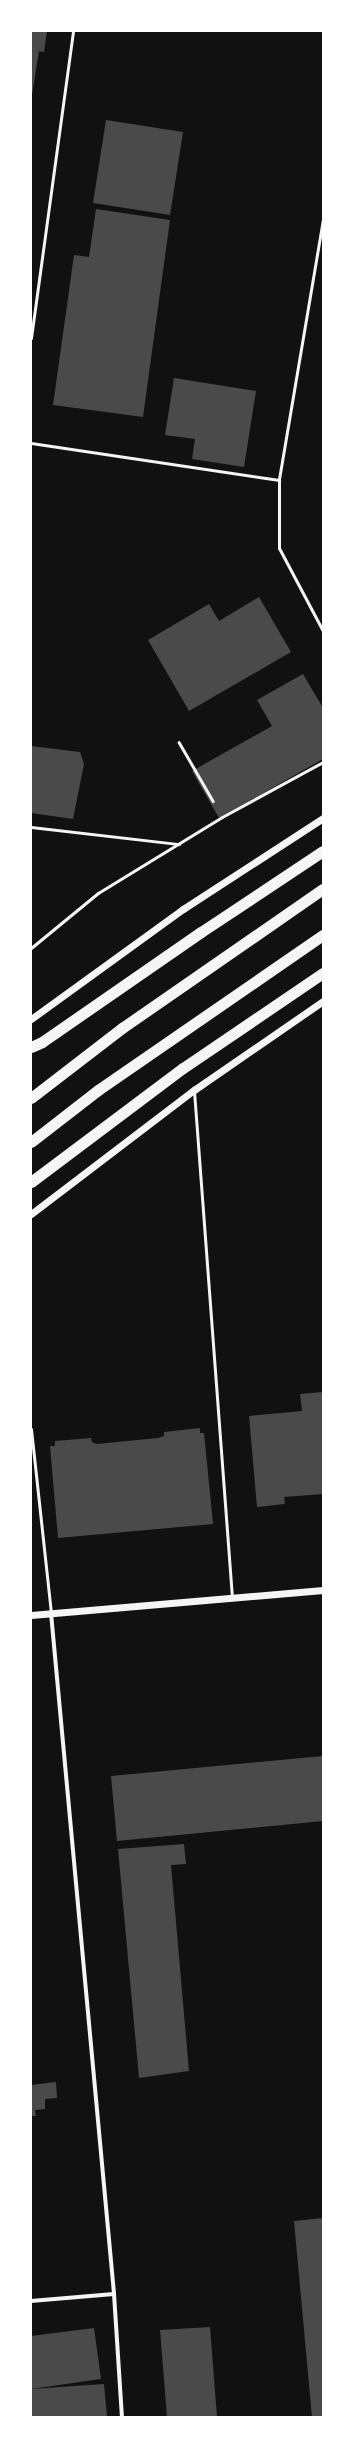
<!DOCTYPE html>
<html>
<head>
<meta charset="utf-8">
<style>
	body { margin:0 }
	#map { position:relative; width:354px; height:2448px; overflow:hidden; background:#111; font-family:Signika,sans-serif }
	div>[style] { position:absolute }
	[style*='--x'] { left:calc(var(--x)*1px); top:calc(var(--y)*1px); width:calc(var(--w)*1px); rotate:calc(var(--a)*1deg) }
	.building>* { inset:0; background:#4a4a4a }
	.path>* { height:2.5px; margin:-1.25px; padding:0 1.25px; transform-origin:1.25px; border-radius:1.25px; background:#f5f5f5 }
	.service>* { height:3px; margin:-1.5px; padding:0 1.5px; transform-origin:1.5px; border-radius:1.5px; background:#f5f5f5 }
	.minor>* { height:4px; margin:-2px; padding:0 2px; transform-origin:2px; border-radius:2px; background:#f5f5f5 }
	.tertiary>* { height:7px; margin:-3.5px; padding:0 3.5px; transform-origin:3.5px; border-radius:3.5px; background:#f5f5f5 }
	.trunk>* { height:11px; margin:-5.5px; padding:0 5.5px; transform-origin:5.5px; border-radius:5.5px; background:#f5f5f5 }
	span { translate:-50% -50%; white-space:nowrap; text-align:center; line-height:1.15; -webkit-text-stroke:3px #fff; paint-order:stroke }
	.frame { position:absolute; inset:0; border:32px solid #fff; pointer-events:none }
</style>
</head>
<body>
<div id="map">
	<div class="building">
		<div style="clip-path:polygon(31px 31px,47px 31px,44px 52px,39px 51px,32px 95px)"></div>
		<div style="clip-path:polygon(106px 120px,183px 132px,170px 215px,93px 203px)"></div>
		<div style="clip-path:polygon(96px 209px,170px 220px,143px 417px,53px 405px,74px 255px,89px 257px)"></div>
		<div style="clip-path:polygon(174px 378px,256px 391px,244px 467px,192px 459px,195px 439px,165px 435px)"></div>
		<div style="clip-path:polygon(259px 597px,291px 652px,189px 711px,148px 640px,209px 604px,219px 621px)"></div>
		<div style="clip-path:polygon(303px 674px,323px 708px,323px 759px,219px 818px,192px 771px,272px 726px,257px 700px)"></div>
		<div style="clip-path:polygon(31px 746px,80px 752px,84px 764px,73px 819px,31px 813px)"></div>
		<div style="clip-path:polygon(323px 1392px,323px 1494px,284px 1497px,285px 1504px,257px 1507px,249px 1416px,302px 1411px,300px 1394px)"></div>
		<div style="clip-path:polygon(200px 1428px,200px 1433px,204px 1433px,213px 1524px,58px 1538px,50px 1446px,55px 1446px,55px 1441px,91px 1438px,92px 1442px,97px 1444px,158px 1438px,164px 1436px,164px 1432px)"></div>
		<div style="clip-path:polygon(323px 1756px,323px 1821px,117px 1841px,111px 1776px)"></div>
		<div style="clip-path:polygon(184px 1844px,186px 1864px,171px 1865px,189px 2071px,139px 2078px,118px 1849px)"></div>
		<div style="clip-path:polygon(56px 2082px,57px 2098px,45px 2099px,45px 2109px,35px 2110px,36px 2116px,31px 2116px,31px 2085px)"></div>
		<div style="clip-path:polygon(323px 2218px,323px 2417px,312px 2417px,294px 2221px)"></div>
		<div style="clip-path:polygon(210px 2327px,217px 2417px,167px 2417px,160px 2330px)"></div>
		<div style="clip-path:polygon(94px 2328px,101px 2379px,31px 2389px,31px 2336px)"></div>
		<div style="clip-path:polygon(104px 2384px,107px 2417px,31px 2417px,31px 2389px)"></div>
	</div>
	<div class="path">
		<div style="--x:179;--y:742;--w:68;--a:60"></div>
	</div>
	<div class="service">
		<div style="--x:323;--y:219;--w:265;--a:99.6"></div>
		<div style="--x:279;--y:480;--w:68;--a:90"></div>
		<div style="--x:279;--y:548;--w:94;--a:62.1"></div>
		<div style="--x:31;--y:338;--w:310;--a:-82.2"></div>
		<div style="--x:31;--y:443;--w:251;--a:8.5"></div>
		<div style="--x:31;--y:827;--w:149;--a:6.6"></div>
		<div style="--x:31;--y:948;--w:87;--a:-39.4"></div>
		<div style="--x:98;--y:893;--w:145;--a:-31.5"></div>
		<div style="--x:222;--y:817;--w:115;--a:-28.6"></div>
		<div style="--x:194;--y:1091;--w:508;--a:85.71"></div>
		<div style="--x:31;--y:1429;--w:184;--a:83.8"></div>
	</div>
	<div class="minor">
		<div style="--x:51;--y:1613;--w:684;--a:84.71"></div>
		<div style="--x:114;--y:2294;--w:123;--a:86.3"></div>
		<div style="--x:31;--y:2301;--w:83;--a:-4.8"></div>
	</div>
	<div class="tertiary">
		<div style="--x:31;--y:1019;--w:188;--a:-35.9"></div>
		<div style="--x:183;--y:909;--w:167;--a:-33"></div>
		<div style="--x:31;--y:1214;--w:205;--a:-37.3"></div>
		<div style="--x:194;--y:1090;--w:157;--a:-34.6"></div>
		<div style="--x:31;--y:1615;--w:293;--a:-4.9"></div>
	</div>
	<div class="trunk">
		<div style="--x:31;--y:1047;--w:12;--a:-24"></div>
		<div style="--x:42;--y:1042;--w:193;--a:-34.7"></div>
		<div style="--x:201;--y:932;--w:146;--a:-33.6"></div>
		<div style="--x:31;--y:1098;--w:115;--a:-37.6"></div>
		<div style="--x:122;--y:1028;--w:244;--a:-34.7"></div>
		<div style="--x:31;--y:1142;--w:85;--a:-37.8"></div>
		<div style="--x:98;--y:1090;--w:273;--a:-34.6"></div>
		<div style="--x:31;--y:1182;--w:190;--a:-36.9"></div>
		<div style="--x:183;--y:1068;--w:169;--a:-34.2"></div>
	</div>
	<div class="frame"></div>
</div>
</body>
</html>
